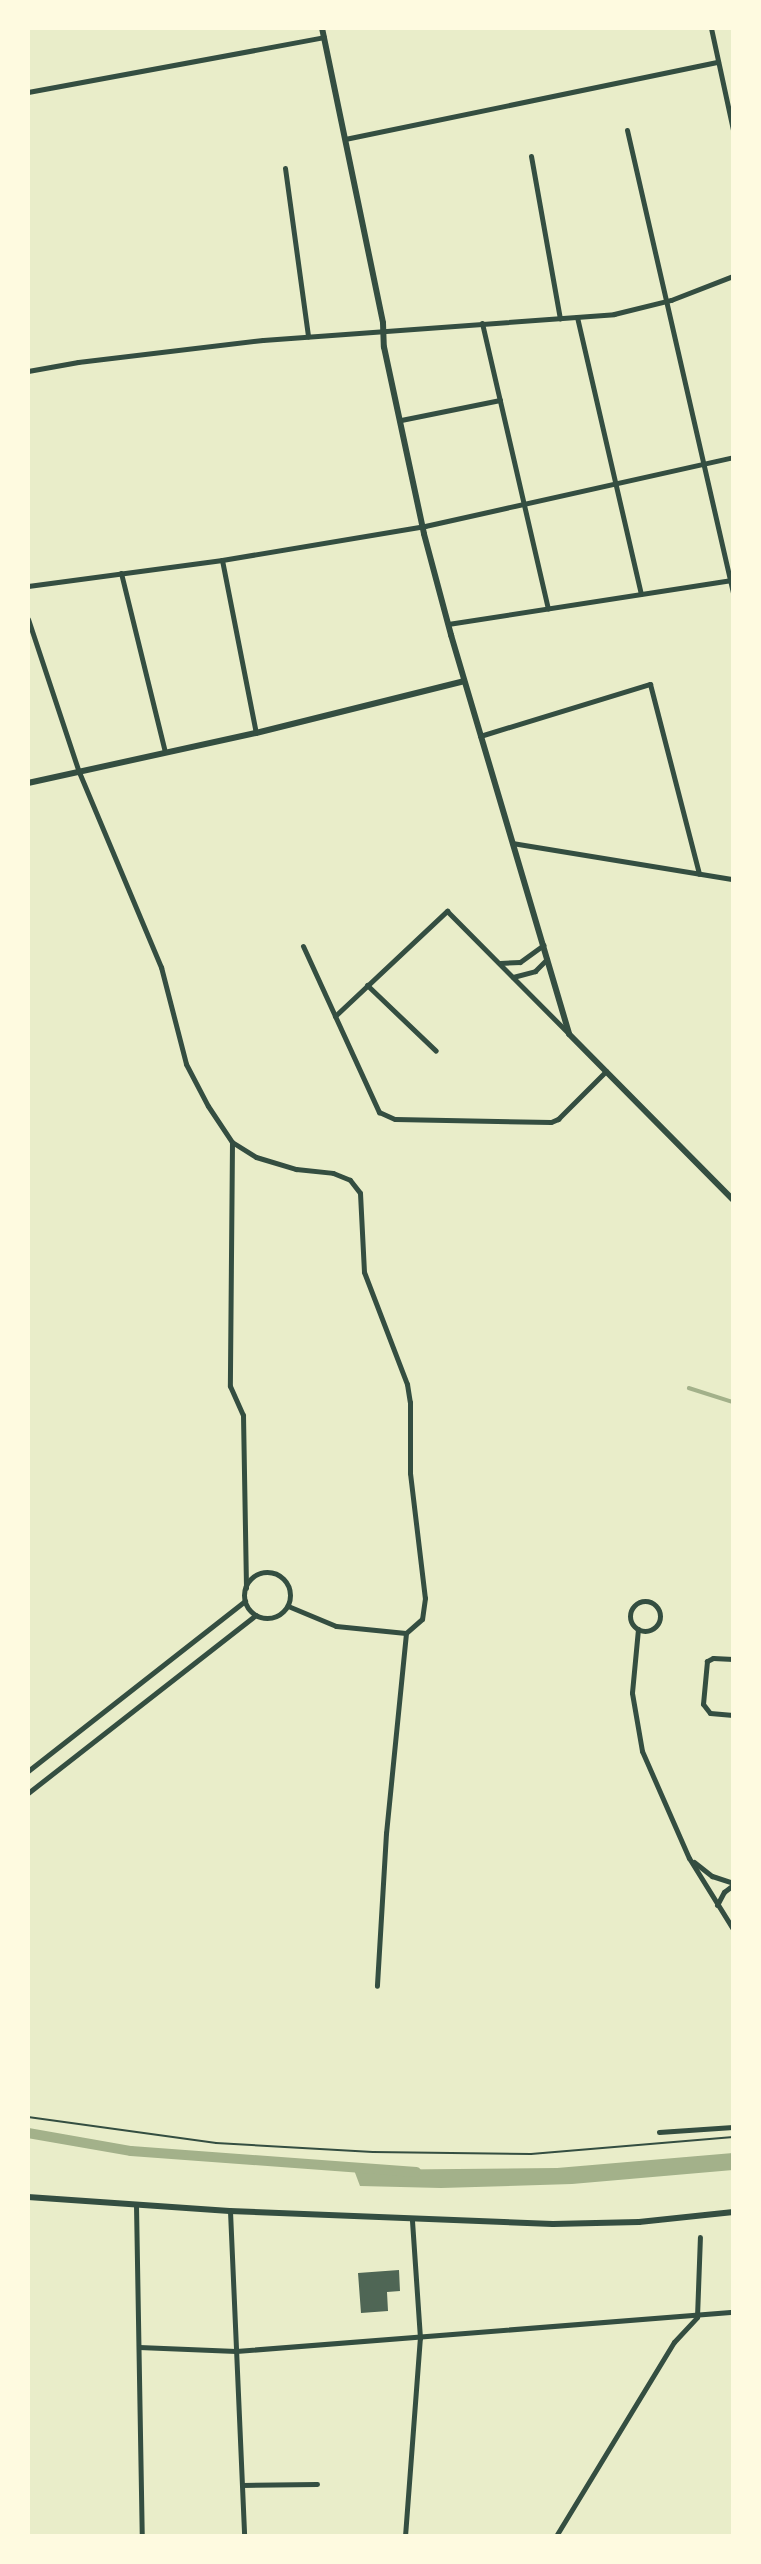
<!DOCTYPE html>
<html>
<head>
<meta charset="utf-8">
<style>
	body { margin:0 }
	#map { position:relative; width:761px; height:2564px; overflow:hidden; background:#e9edc9; font-family:"Fira Sans",sans-serif }
	div>[style] { position:absolute }
	[style*='--x'] { left:calc(var(--x)*1px); top:calc(var(--y)*1px); width:calc(var(--w)*1px); rotate:calc(var(--a)*1deg) }
	.water>* { inset:0; background:#a3b18a }
	.stream>* { height:3.5px; margin:-1.75px; padding:0 1.75px; transform-origin:1.75px; border-radius:1.75px; background:#a3b18a }
	.canal>* { height:10px; margin:-5px; padding:0 5px; transform-origin:5px; border-radius:5px; background:#a3b18a }
	.building>* { inset:0; background:#4f6655 }
	.path>* { height:2px; margin:-1px; padding:0 1px; transform-origin:1px; border-radius:1px; background:#344e41 }
	.minor>* { height:5px; margin:-2.5px; padding:0 2.5px; transform-origin:2.5px; border-radius:2.5px; background:#344e41 }
	.minor>.ring { margin:-2.5px; padding:0; box-sizing:content-box; background:none; border:5px solid #344e41; border-radius:50% }
	.tertiary>* { height:6px; margin:-3px; padding:0 3px; transform-origin:3px; border-radius:3px; background:#344e41 }
	span { translate:-50% -50%; white-space:nowrap; text-align:center; line-height:1.15; -webkit-text-stroke:7px #fefae0; paint-order:stroke }
	.frame { position:absolute; inset:0; border:30px solid #fefae0; pointer-events:none }
</style>
</head>
<body>
<div id="map">
	<div class="water">
		<div style="clip-path:polygon(733px 2153px,733px 2170px,572px 2184px,441px 2188px,360px 2186px,354px 2170px,557px 2168px)"></div>
	</div>
	<div class="stream">
		<div style="--x:689;--y:1388;--w:46;--a:17.7"></div>
	</div>
	<div class="canal">
		<div style="--x:28;--y:2133;--w:105;--a:9.9"></div>
		<div style="--x:131;--y:2151;--w:286;--a:4.2"></div>
	</div>
	<div class="building">
		<div style="clip-path:polygon(399px 2270px,400px 2291px,387px 2292px,388px 2311px,361px 2313px,358px 2273px)"></div>
	</div>
	<div class="path">
		<div style="--x:28;--y:2117;--w:190;--a:7.9"></div>
		<div style="--x:216;--y:2143;--w:157;--a:3.3"></div>
		<div style="--x:373;--y:2152;--w:158;--a:0.7"></div>
		<div style="--x:531;--y:2154;--w:203;--a:-4.8"></div>
	</div>
	<div class="minor">
		<div style="--x:711;--y:28;--w:104;--a:77.8"></div>
		<div style="--x:28;--y:92;--w:301;--a:-10.5"></div>
		<div style="--x:627;--y:130;--w:475;--a:77.1"></div>
		<div style="--x:345;--y:139;--w:381;--a:-11.7"></div>
		<div style="--x:531;--y:156;--w:165;--a:79.9"></div>
		<div style="--x:285;--y:168;--w:170;--a:82.2"></div>
		<div style="--x:577;--y:317;--w:284;--a:77"></div>
		<div style="--x:482;--y:323;--w:293;--a:77"></div>
		<div style="--x:28;--y:371;--w:51;--a:-10.2"></div>
		<div style="--x:78;--y:362;--w:186;--a:-6.8"></div>
		<div style="--x:263;--y:340;--w:352;--a:-4.2"></div>
		<div style="--x:614;--y:314;--w:59;--a:-13.8"></div>
		<div style="--x:671;--y:300;--w:66;--a:-21.2"></div>
		<div style="--x:401;--y:420;--w:101;--a:-11.4"></div>
		<div style="--x:222;--y:560;--w:176;--a:78.9"></div>
		<div style="--x:121;--y:573;--w:184;--a:76.2"></div>
		<div style="--x:28;--y:586;--w:196;--a:-7.6"></div>
		<div style="--x:222;--y:560;--w:206;--a:-9.5"></div>
		<div style="--x:425;--y:526;--w:316;--a:-12.6"></div>
		<div style="--x:28;--y:619;--w:161;--a:71.6"></div>
		<div style="--x:79;--y:772;--w:212;--a:67.2"></div>
		<div style="--x:161;--y:967;--w:100;--a:75.5"></div>
		<div style="--x:186;--y:1064;--w:47;--a:62.4"></div>
		<div style="--x:208;--y:1106;--w:43;--a:56.3"></div>
		<div style="--x:232;--y:1142;--w:28;--a:32"></div>
		<div style="--x:256;--y:1157;--w:42;--a:16.7"></div>
		<div style="--x:296;--y:1169;--w:37;--a:6"></div>
		<div style="--x:333;--y:1173;--w:18;--a:22"></div>
		<div style="--x:350;--y:1180;--w:16;--a:52"></div>
		<div style="--x:360;--y:1193;--w:79;--a:87.1"></div>
		<div style="--x:364;--y:1272;--w:120;--a:69"></div>
		<div style="--x:407;--y:1384;--w:18;--a:81"></div>
		<div style="--x:410;--y:1402;--w:71;--a:90"></div>
		<div style="--x:410;--y:1473;--w:126;--a:83.2"></div>
		<div style="--x:425;--y:1598;--w:21;--a:98"></div>
		<div style="--x:422;--y:1619;--w:21;--a:139"></div>
		<div style="--x:448;--y:624;--w:287;--a:-8.8"></div>
		<div style="--x:480;--y:736;--w:178;--a:-17"></div>
		<div style="--x:650;--y:684;--w:196;--a:75.5"></div>
		<div style="--x:512;--y:843;--w:224;--a:9.3"></div>
		<div style="--x:303;--y:946;--w:77;--a:65.4"></div>
		<div style="--x:335;--y:1016;--w:154;--a:-43.2"></div>
		<div style="--x:447;--y:911;--w:173;--a:45.2"></div>
		<div style="--x:500;--y:963;--w:20;--a:-3"></div>
		<div style="--x:520;--y:962;--w:29;--a:-36"></div>
		<div style="--x:513;--y:977;--w:23;--a:-15"></div>
		<div style="--x:535;--y:971;--w:17;--a:-45"></div>
		<div style="--x:367;--y:985;--w:95;--a:43.7"></div>
		<div style="--x:335;--y:1016;--w:106;--a:65.4"></div>
		<div style="--x:379;--y:1112;--w:17;--a:24"></div>
		<div style="--x:395;--y:1119;--w:156;--a:1.1"></div>
		<div style="--x:551;--y:1122;--w:8;--a:-23"></div>
		<div style="--x:558;--y:1119;--w:68;--a:-45"></div>
		<div style="--x:232;--y:1142;--w:244;--a:90.5"></div>
		<div style="--x:230;--y:1386;--w:32;--a:66"></div>
		<div style="--x:243;--y:1415;--w:173;--a:89"></div>
		<div class="ring" style="left:244px;top:1572px;width:41px;height:41px"></div>
		<div class="ring" style="left:630px;top:1601px;width:25px;height:25px"></div>
		<div style="--x:288;--y:1606;--w:52;--a:22.6"></div>
		<div style="--x:336;--y:1626;--w:70;--a:5.7"></div>
		<div style="--x:406;--y:1633;--w:201;--a:95.7"></div>
		<div style="--x:386;--y:1833;--w:153;--a:93.4"></div>
		<div style="--x:638;--y:1629;--w:64;--a:95.4"></div>
		<div style="--x:632;--y:1693;--w:59;--a:80.2"></div>
		<div style="--x:642;--y:1751;--w:117;--a:66.3"></div>
		<div style="--x:689;--y:1858;--w:84;--a:58.2"></div>
		<div style="--x:733;--y:1659;--w:20;--a:-177"></div>
		<div style="--x:713;--y:1658;--w:7;--a:153"></div>
		<div style="--x:707;--y:1661;--w:43;--a:95.3"></div>
		<div style="--x:703;--y:1704;--w:11;--a:52"></div>
		<div style="--x:710;--y:1713;--w:23;--a:5"></div>
		<div style="--x:28;--y:1771;--w:276;--a:-38.1"></div>
		<div style="--x:28;--y:1793;--w:289;--a:-38"></div>
		<div style="--x:694;--y:1862;--w:23;--a:38"></div>
		<div style="--x:712;--y:1876;--w:22;--a:18"></div>
		<div style="--x:717;--y:1905;--w:15;--a:-62"></div>
		<div style="--x:724;--y:1892;--w:11;--a:-38"></div>
		<div style="--x:659;--y:2132;--w:74;--a:-3.9"></div>
		<div style="--x:136;--y:2205;--w:331;--a:89"></div>
		<div style="--x:230;--y:2211;--w:325;--a:87.5"></div>
		<div style="--x:139;--y:2347;--w:97;--a:2.4"></div>
		<div style="--x:236;--y:2351;--w:499;--a:-4.5"></div>
		<div style="--x:242;--y:2485;--w:75;--a:-0.8"></div>
		<div style="--x:405;--y:2536;--w:199;--a:-85.7"></div>
		<div style="--x:420;--y:2338;--w:118;--a:-93.9"></div>
		<div style="--x:556;--y:2536;--w:227;--a:-58.7"></div>
		<div style="--x:674;--y:2342;--w:34;--a:-47"></div>
		<div style="--x:697;--y:2317;--w:80;--a:-87.9"></div>
	</div>
	<div class="tertiary">
		<div style="--x:322;--y:28;--w:301;--a:78.3"></div>
		<div style="--x:383;--y:323;--w:24;--a:88"></div>
		<div style="--x:384;--y:347;--w:191;--a:77.9"></div>
		<div style="--x:424;--y:534;--w:105;--a:75"></div>
		<div style="--x:451;--y:635;--w:416;--a:73.5"></div>
		<div style="--x:569;--y:1034;--w:233;--a:45.3"></div>
		<div style="--x:28;--y:783;--w:233;--a:-12.4"></div>
		<div style="--x:256;--y:733;--w:214;--a:-14"></div>
		<div style="--x:28;--y:2197;--w:202;--a:4"></div>
		<div style="--x:230;--y:2211;--w:323;--a:2.3"></div>
		<div style="--x:553;--y:2224;--w:86;--a:-1.3"></div>
		<div style="--x:639;--y:2222;--w:95;--a:-6.1"></div>
	</div>
	<div class="frame"></div>
</div>
</body>
</html>
